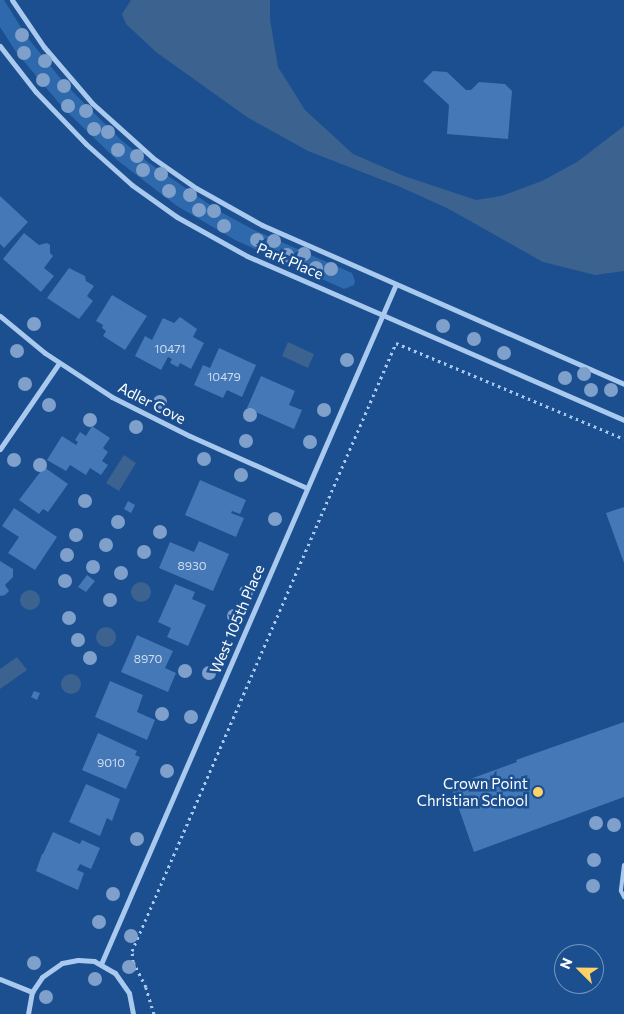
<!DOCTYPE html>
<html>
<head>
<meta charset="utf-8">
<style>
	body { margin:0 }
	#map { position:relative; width:624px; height:1014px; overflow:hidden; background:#1b4f8f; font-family:Commissioner,sans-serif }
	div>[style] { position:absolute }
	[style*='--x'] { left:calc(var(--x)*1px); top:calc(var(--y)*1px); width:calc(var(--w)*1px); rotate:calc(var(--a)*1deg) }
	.green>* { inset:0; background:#2e69ad }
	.water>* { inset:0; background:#3c6290 }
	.round { border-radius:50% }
	.building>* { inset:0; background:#4478b7 }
	.path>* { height:3px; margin-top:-1.5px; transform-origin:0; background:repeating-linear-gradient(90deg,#a9c9ee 0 2.5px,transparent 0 6.5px) }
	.service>* { height:4px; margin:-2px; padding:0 2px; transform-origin:2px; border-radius:2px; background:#a9c9ee }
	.minor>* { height:5px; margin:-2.5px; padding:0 2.5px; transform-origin:2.5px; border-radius:2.5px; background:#a9c9ee }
	.trees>* { width:14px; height:14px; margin:-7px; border-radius:50%; background:#7ea0ca }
	.dots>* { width:14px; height:14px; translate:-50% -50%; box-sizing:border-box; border:2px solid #1b4f8f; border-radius:50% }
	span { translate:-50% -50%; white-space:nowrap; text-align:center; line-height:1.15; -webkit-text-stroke:5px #1b4f8f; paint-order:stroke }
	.number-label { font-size:12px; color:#d0dded }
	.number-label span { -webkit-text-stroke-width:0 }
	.street-label { font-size:15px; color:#fff }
	.poi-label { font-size:15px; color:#fff }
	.right { translate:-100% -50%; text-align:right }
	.north { position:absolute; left:554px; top:944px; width:50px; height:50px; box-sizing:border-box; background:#1b4f8f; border:1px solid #7695bc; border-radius:50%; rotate:293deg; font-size:14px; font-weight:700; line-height:20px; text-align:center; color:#fff }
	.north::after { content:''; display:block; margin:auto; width:18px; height:22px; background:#ffd166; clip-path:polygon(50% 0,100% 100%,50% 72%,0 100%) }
</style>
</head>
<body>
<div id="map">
	<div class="green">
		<div style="clip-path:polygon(0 0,4px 0,27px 37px,66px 85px,120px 139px,149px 163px,219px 211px,254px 230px,352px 273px,355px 281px,354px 285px,344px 289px,235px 240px,177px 206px,117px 160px,64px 109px,16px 52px,0 27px)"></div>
	</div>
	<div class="water">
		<div style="clip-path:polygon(131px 0,270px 0,270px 19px,278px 67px,305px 110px,353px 154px,404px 176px,476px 200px,501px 196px,542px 181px,577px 162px,624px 126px,624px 271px,595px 275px,543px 262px,447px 208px,398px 186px,308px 151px,247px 117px,156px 52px,126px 24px,122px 14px)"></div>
		<div style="clip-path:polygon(288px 342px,314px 354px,308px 368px,282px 356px)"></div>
		<div style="clip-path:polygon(124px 455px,136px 463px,119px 491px,106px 483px)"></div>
		<div class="round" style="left:131px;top:582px;width:20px;height:20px"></div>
		<div class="round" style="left:20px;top:590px;width:20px;height:20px"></div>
		<div class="round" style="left:96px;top:627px;width:20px;height:20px"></div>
		<div style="clip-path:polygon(17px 657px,27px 670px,0 689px,0 669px)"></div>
		<div class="round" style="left:61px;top:674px;width:20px;height:20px"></div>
	</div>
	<div class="building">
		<div style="clip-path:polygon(433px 71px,447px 72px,466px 90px,471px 90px,479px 82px,505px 84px,512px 91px,508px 139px,447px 134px,449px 105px,423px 81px)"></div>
		<div style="clip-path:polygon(0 196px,28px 222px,4px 248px,0 244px)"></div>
		<div style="clip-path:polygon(24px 233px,39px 245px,47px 243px,50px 245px,50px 253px,53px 256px,44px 268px,54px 276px,41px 292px,3px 259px)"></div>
		<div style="clip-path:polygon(69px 268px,85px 276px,86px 281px,94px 286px,87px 296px,93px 301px,79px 319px,47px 298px)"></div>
		<div style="clip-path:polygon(112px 295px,147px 316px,125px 350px,103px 336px,106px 331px,102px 328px,103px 325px,96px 321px)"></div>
		<div style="clip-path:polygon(180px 317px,197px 329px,193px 337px,204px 343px,191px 369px,180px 363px,178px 367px,170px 363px,172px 359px,168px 357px,161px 370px,135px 356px,145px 336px,152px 340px,163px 318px,174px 323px)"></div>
		<div style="clip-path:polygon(219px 348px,256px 365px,242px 397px,227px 390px,223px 398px,194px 385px,203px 365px,210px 368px)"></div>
		<div style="clip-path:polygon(261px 376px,295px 391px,289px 405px,302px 410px,294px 429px,247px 408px)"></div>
		<div style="clip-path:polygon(92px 426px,110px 438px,103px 448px,108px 452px,102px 461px,108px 465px,101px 475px,90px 468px,86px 475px,70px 465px,66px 471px,47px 460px,62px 436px,76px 445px,78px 442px,75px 440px,80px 432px,86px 436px)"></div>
		<div style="clip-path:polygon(44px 467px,68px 484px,48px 512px,43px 509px,39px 514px,19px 500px)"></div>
		<div style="clip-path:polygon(200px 480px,246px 500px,240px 514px,232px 511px,231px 513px,244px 518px,236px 537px,185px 515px)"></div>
		<div style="clip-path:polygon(128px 501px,135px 505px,131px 513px,124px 509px)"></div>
		<div style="clip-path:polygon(624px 507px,624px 563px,606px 513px)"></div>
		<div style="clip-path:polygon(14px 508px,57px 537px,35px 570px,8px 553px,19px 537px,2px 526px)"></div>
		<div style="clip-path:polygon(199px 541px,229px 554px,213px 591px,159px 568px,170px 542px,194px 552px)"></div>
		<div style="clip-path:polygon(0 561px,13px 569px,13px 577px,5px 585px,9px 591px,5px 595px,0 596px)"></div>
		<div style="clip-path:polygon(87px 575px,95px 581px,86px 592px,78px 587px)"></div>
		<div style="clip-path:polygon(175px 584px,195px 592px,192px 599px,206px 605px,188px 646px,167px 637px,171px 628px,158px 622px)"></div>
		<div style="clip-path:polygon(137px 635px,173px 651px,165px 668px,176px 673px,168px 692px,121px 672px)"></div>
		<div style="clip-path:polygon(110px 681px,143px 695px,137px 712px,155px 720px,147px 740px,95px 717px)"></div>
		<div style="clip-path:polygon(34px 691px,40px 693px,37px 700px,31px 697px)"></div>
		<div style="clip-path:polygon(624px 722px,624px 797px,474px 852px,451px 786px,517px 762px,516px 760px)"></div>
		<div style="clip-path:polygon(98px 733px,137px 751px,135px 755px,140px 757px,126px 789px,82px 770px)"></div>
		<div style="clip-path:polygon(86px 784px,120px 799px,112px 821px,107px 818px,100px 836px,69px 822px)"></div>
		<div style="clip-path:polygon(53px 832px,80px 844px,82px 840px,100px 848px,91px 869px,80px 864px,77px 870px,84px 873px,78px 890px,36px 871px,42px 854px,43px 854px)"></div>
	</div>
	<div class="path">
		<div style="--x:154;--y:1014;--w:28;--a:-107"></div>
		<div style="--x:146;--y:987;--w:28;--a:-117"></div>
		<div style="--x:133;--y:962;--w:11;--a:-95"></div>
		<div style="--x:132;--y:951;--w:663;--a:-66.53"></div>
		<div style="--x:396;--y:343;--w:247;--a:22.8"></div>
	</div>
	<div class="service">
		<div style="--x:624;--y:865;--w:26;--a:97"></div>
		<div style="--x:621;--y:891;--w:7;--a:63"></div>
	</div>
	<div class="minor">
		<div style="--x:12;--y:0;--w:57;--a:55.8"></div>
		<div style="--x:44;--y:47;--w:74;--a:49.4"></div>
		<div style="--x:92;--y:103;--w:82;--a:42"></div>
		<div style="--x:153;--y:158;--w:52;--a:34.9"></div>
		<div style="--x:196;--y:188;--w:76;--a:29.3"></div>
		<div style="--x:262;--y:225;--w:395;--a:23.7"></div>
		<div style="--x:0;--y:46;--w:58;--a:52"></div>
		<div style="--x:36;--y:92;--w:72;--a:46.1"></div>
		<div style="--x:86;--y:144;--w:62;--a:41.7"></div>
		<div style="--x:132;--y:185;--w:55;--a:35.4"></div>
		<div style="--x:177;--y:217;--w:80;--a:29.1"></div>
		<div style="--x:247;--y:256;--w:411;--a:23.5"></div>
		<div style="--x:0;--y:316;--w:58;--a:39.4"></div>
		<div style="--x:45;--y:353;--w:80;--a:33.3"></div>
		<div style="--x:112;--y:397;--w:87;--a:26.6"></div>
		<div style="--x:190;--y:436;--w:128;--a:24"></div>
		<div style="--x:0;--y:449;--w:104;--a:-55.5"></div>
		<div style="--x:101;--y:964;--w:741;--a:-66.55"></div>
		<div style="--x:0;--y:979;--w:35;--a:22"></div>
		<div style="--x:28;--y:1014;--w:22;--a:-80"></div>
		<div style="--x:32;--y:992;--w:18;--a:-56"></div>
		<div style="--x:42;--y:977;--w:24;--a:-35"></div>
		<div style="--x:62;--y:963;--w:16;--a:-11"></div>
		<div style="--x:78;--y:960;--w:16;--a:4"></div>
		<div style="--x:94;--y:961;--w:24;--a:30"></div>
		<div style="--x:115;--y:973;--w:24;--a:55"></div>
		<div style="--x:129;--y:993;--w:21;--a:79"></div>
	</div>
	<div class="trees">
		<div style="left:22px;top:35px"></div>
		<div style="left:24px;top:53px"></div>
		<div style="left:45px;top:61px"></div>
		<div style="left:43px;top:80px"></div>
		<div style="left:64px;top:86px"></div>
		<div style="left:68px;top:106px"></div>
		<div style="left:86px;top:111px"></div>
		<div style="left:94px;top:129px"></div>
		<div style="left:108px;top:132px"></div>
		<div style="left:118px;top:150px"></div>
		<div style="left:137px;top:156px"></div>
		<div style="left:143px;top:170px"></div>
		<div style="left:161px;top:174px"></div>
		<div style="left:169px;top:191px"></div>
		<div style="left:190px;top:195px"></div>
		<div style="left:199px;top:210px"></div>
		<div style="left:214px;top:211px"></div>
		<div style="left:224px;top:226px"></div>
		<div style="left:257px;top:240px"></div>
		<div style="left:274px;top:241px"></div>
		<div style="left:304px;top:254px"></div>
		<div style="left:287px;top:255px"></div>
		<div style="left:316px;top:268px"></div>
		<div style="left:331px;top:269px"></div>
		<div style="left:34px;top:324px"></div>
		<div style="left:443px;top:326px"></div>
		<div style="left:474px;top:339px"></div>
		<div style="left:17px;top:351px"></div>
		<div style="left:504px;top:353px"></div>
		<div style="left:347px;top:360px"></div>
		<div style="left:584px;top:374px"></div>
		<div style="left:565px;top:378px"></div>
		<div style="left:25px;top:384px"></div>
		<div style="left:591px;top:390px"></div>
		<div style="left:611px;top:390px"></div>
		<div style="left:160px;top:402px"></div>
		<div style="left:49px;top:405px"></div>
		<div style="left:324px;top:410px"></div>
		<div style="left:250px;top:415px"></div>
		<div style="left:90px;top:420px"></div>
		<div style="left:136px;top:427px"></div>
		<div style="left:246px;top:441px"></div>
		<div style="left:310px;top:442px"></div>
		<div style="left:204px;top:459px"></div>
		<div style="left:14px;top:460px"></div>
		<div style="left:40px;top:465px"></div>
		<div style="left:241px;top:475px"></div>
		<div style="left:85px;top:501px"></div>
		<div style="left:275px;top:519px"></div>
		<div style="left:118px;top:522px"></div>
		<div style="left:160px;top:532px"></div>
		<div style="left:76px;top:535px"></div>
		<div style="left:106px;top:545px"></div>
		<div style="left:144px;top:552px"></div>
		<div style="left:67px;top:555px"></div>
		<div style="left:93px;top:567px"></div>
		<div style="left:121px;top:573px"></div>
		<div style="left:65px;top:581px"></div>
		<div style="left:246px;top:592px"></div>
		<div style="left:110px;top:600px"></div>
		<div style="left:234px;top:616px"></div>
		<div style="left:69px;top:618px"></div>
		<div style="left:78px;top:640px"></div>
		<div style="left:90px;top:658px"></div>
		<div style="left:185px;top:671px"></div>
		<div style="left:209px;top:673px"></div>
		<div style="left:162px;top:714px"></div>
		<div style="left:191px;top:717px"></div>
		<div style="left:167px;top:771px"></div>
		<div style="left:596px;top:823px"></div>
		<div style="left:614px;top:825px"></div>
		<div style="left:137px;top:839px"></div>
		<div style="left:594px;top:860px"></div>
		<div style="left:593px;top:886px"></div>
		<div style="left:113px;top:894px"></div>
		<div style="left:99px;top:922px"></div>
		<div style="left:131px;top:936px"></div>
		<div style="left:34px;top:963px"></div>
		<div style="left:129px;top:967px"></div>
		<div style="left:95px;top:979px"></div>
		<div style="left:46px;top:997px"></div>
	</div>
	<div class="dots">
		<div style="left:538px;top:792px;background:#ffd166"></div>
	</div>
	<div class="number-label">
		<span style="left:170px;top:349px">10471</span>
		<span style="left:224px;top:377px">10479</span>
		<span style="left:192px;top:566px">8930</span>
		<span style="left:148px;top:659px">8970</span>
		<span style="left:111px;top:763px">9010</span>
	</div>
	<div class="street-label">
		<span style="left:290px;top:261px;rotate:23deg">Park Place</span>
		<span style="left:152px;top:403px;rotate:27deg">Adler Cove</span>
		<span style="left:237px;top:619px;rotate:-67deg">West 105th Place</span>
	</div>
	<div class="poi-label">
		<span class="right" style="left:528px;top:792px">Crown Point<br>Christian School</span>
	</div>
	<div class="north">N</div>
</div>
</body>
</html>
